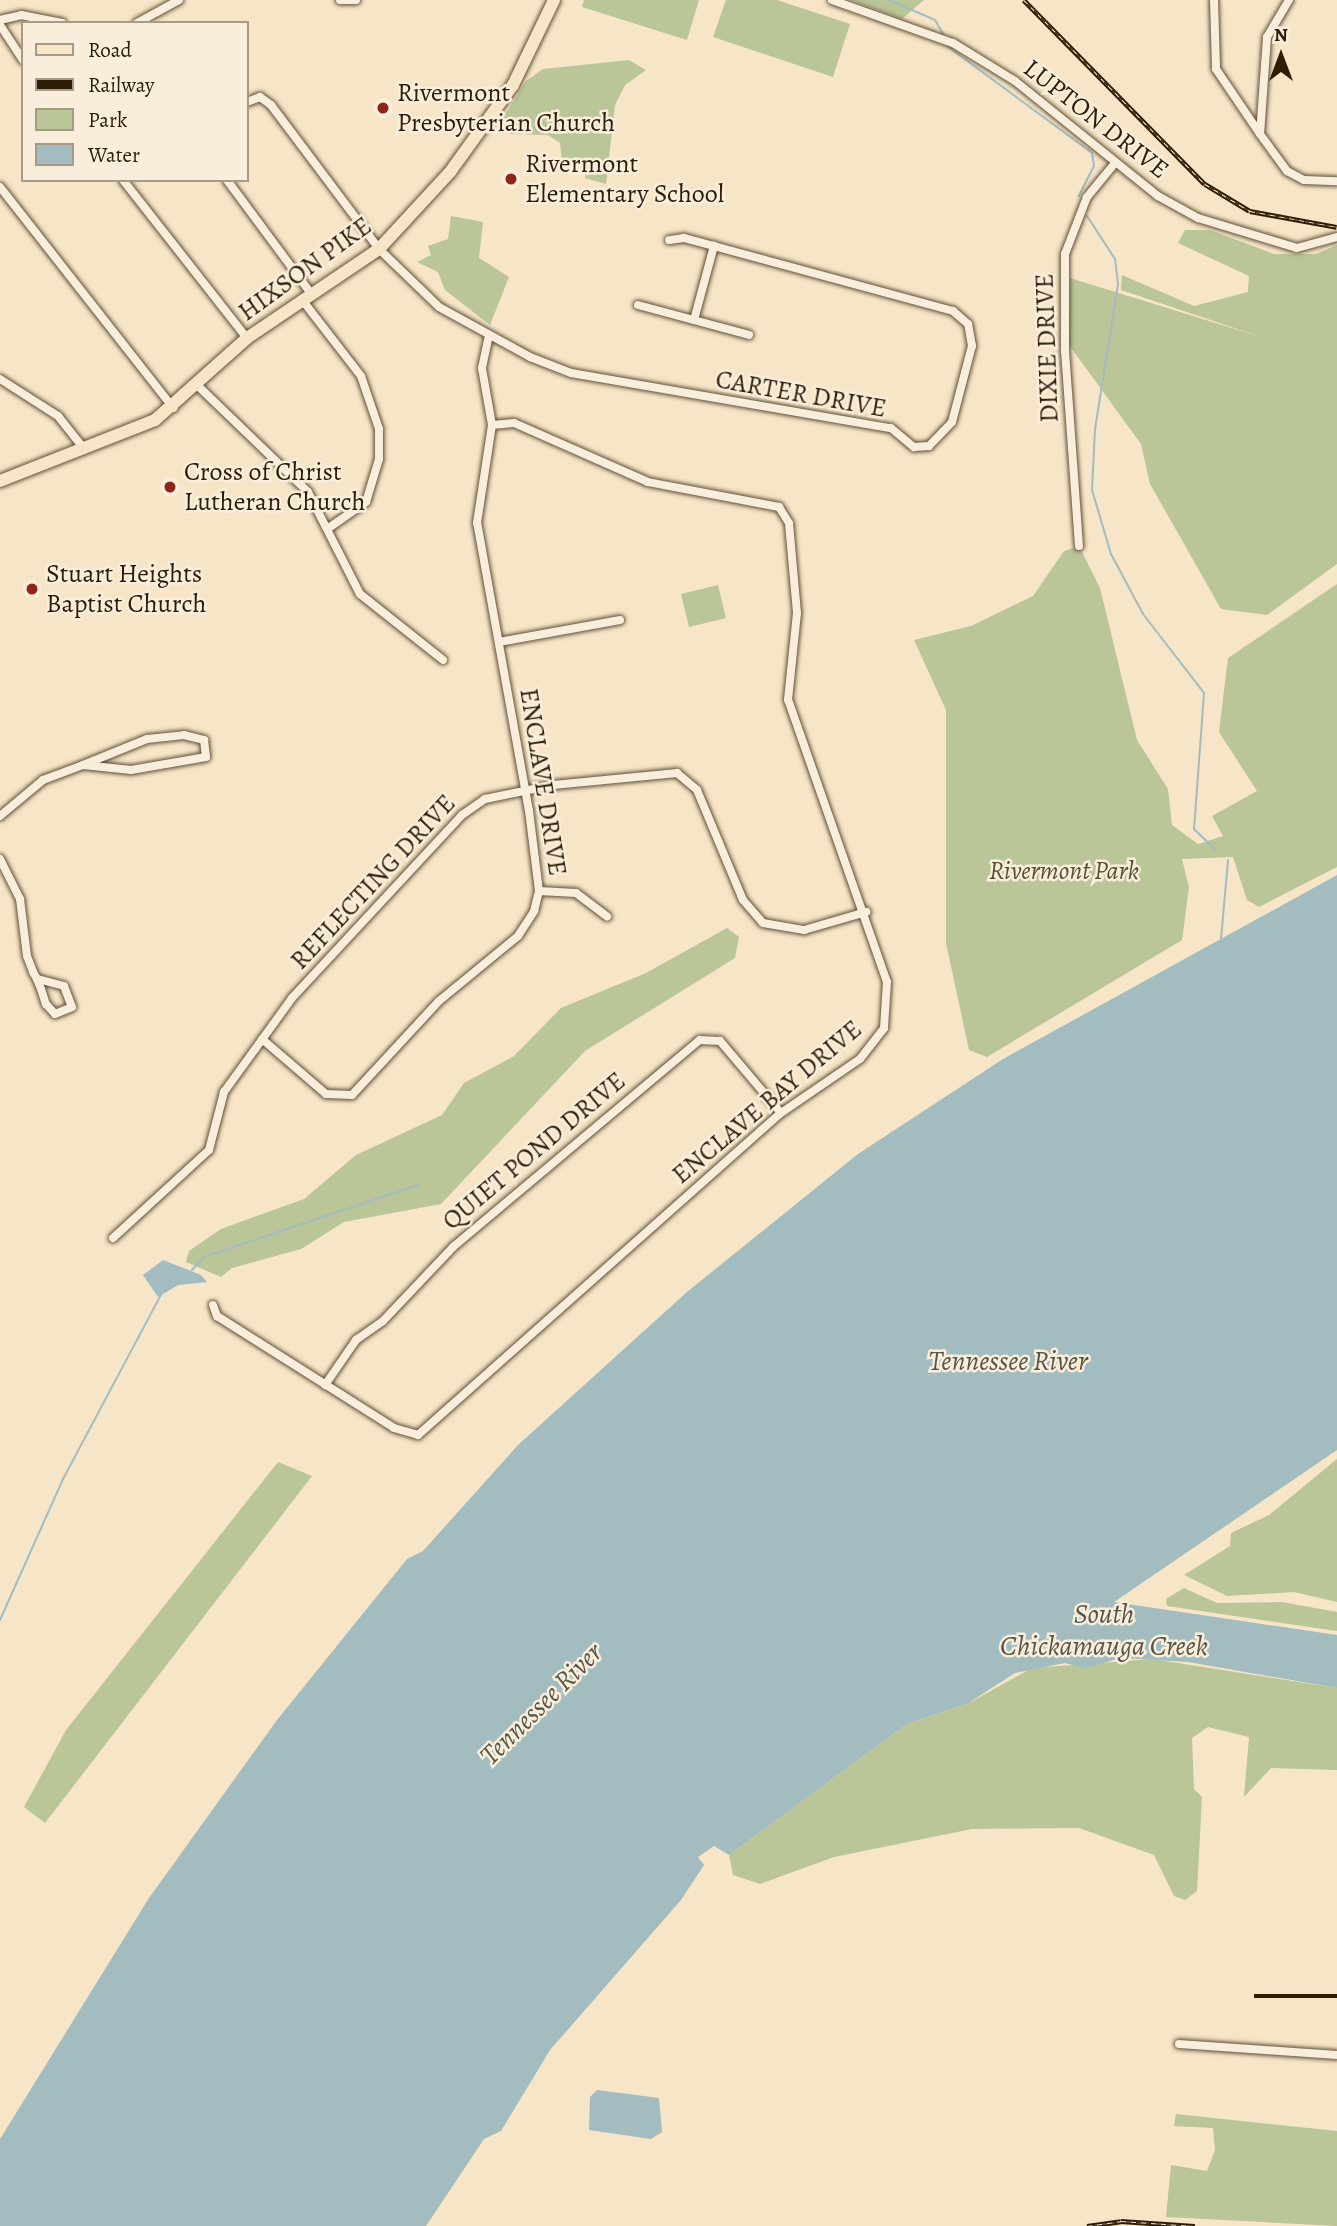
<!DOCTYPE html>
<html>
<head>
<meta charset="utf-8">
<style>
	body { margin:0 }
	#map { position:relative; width:1337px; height:2226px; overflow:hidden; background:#f6e5c7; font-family:Alegreya,serif }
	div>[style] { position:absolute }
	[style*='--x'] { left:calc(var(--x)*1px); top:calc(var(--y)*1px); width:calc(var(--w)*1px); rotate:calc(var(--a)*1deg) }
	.green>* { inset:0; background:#bac598 }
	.water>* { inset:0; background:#a2bcc0 }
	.stream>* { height:2px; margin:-1px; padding:0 1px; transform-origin:1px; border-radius:1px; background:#a2bcc0 }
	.roads { filter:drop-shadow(0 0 2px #604f36) drop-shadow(0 0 2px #604f36) }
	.minor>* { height:8px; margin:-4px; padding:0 4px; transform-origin:4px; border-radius:4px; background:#f9eedb }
	.primary>* { height:12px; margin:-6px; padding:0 6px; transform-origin:6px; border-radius:6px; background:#f6e5c7 }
	.rail>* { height:4.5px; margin-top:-2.25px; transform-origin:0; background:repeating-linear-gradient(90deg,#f9eedb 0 5px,#2e1d06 0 10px); box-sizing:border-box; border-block:2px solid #2e1d06 }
	.dots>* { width:19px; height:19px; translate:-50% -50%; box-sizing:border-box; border:4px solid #f9eedb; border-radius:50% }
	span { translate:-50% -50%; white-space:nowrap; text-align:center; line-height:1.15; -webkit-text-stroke:5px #f9eedb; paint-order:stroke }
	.poi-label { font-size:26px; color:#2e1d06 }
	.left { translate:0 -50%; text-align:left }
	.street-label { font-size:26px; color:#2e1d06 }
	.park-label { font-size:26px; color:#584f32; font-style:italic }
	.water-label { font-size:28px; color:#575547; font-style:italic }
	.legend { position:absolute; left:21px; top:21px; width:228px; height:161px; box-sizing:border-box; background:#f9eedb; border:2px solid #a89a86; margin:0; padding:9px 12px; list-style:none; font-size:21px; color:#2e1d06 }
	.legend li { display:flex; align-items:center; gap:14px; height:35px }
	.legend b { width:35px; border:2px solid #a89a86 }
	.north { position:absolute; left:1246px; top:21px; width:70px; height:70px; -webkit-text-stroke:5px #f9eedb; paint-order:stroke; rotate:0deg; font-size:19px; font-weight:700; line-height:28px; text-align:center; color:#2e1d06 }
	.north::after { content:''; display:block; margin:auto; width:24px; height:32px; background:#2e1d06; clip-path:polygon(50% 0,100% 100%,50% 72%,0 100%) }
</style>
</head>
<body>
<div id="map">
	<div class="green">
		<div style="clip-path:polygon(584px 0,699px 0,687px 40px,582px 7px)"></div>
		<div style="clip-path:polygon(726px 0,777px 0,850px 24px,833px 77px,713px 37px)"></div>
		<div style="clip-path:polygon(851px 0,924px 0,902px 19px)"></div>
		<div style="clip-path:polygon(629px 60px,646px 70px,625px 85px,615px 105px,606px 184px,585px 178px,586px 166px,562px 161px,560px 143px,548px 135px,510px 134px,499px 125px,526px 81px,543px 69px)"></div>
		<div style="clip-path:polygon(451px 216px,483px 222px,479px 258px,509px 277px,490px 325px,445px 290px,438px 272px,417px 262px,431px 255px,428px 246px,448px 239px)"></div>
		<div style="clip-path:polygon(1185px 230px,1210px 230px,1274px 254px,1316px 254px,1337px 245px,1337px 564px,1267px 615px,1221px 609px,1150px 484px,1141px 444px,1069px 345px,1070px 278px,1261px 337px,1121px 290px,1122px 275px,1194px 306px,1248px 292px,1249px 276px,1178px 243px)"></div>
		<div style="clip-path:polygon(1079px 546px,1100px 588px,1137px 740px,1168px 789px,1172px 825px,1198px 844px,1223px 836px,1212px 816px,1257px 791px,1219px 732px,1228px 658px,1337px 584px,1337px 867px,1259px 907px,1247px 900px,1233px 857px,1182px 859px,1189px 887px,1182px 940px,987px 1057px,969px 1050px,946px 943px,946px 710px,914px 640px,971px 626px,1033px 596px,1064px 551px)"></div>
		<div style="clip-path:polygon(718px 585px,726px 618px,689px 627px,681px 594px)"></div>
		<div style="clip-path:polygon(727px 928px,739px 937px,735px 958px,585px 1051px,441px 1204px,344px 1222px,301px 1249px,232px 1268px,221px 1277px,186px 1262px,189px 1251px,221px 1229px,304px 1199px,356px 1155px,442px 1115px,464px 1083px,514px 1056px,561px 1008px,646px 973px)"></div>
		<div style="clip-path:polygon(1337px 1459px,1337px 1602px,1294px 1592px,1227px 1596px,1184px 1575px,1230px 1546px,1231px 1533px,1269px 1515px)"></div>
		<div style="clip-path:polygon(278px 1462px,312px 1476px,45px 1823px,24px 1807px,66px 1730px)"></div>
		<div style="clip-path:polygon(1184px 1588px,1217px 1603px,1282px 1602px,1337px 1612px,1337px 1631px,1167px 1606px,1166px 1599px)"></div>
		<div style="clip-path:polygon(1152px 1659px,1337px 1688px,1337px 1770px,1271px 1768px,1244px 1797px,1249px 1737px,1208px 1727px,1192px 1738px,1194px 1789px,1202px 1797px,1197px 1891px,1185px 1900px,1174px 1896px,1154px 1855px,1079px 1828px,972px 1829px,834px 1857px,760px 1884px,733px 1875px,729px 1855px,907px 1724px,967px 1704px,1032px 1668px)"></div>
		<div style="clip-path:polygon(1176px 2114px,1337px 2131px,1337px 2226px,1166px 2217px,1171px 2165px,1207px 2171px,1215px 2150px,1213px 2128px,1174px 2126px)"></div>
	</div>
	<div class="water">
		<div style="clip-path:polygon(1337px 875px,1337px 1450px,1114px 1602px,1337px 1635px,1337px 1688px,1188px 1662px,1121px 1658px,1085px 1668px,1065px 1663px,1015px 1673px,967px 1704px,907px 1724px,729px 1855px,714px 1846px,698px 1857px,704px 1865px,681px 1900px,550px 2050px,501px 2131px,484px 2139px,426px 2226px,0 2226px,0 2139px,149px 1898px,277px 1720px,407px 1559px,423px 1551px,518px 1445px,687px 1292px,858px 1154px,1003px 1059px)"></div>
		<div style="clip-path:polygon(163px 1260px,201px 1275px,207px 1282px,178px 1285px,158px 1297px,143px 1275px)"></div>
		<div style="clip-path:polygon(597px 2090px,659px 2098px,662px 2132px,651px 2139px,589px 2130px,590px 2097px)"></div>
	</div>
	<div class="stream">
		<div style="--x:889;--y:0;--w:50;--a:23.5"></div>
		<div style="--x:935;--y:20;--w:16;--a:60"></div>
		<div style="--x:947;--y:46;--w:180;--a:36.4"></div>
		<div style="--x:1092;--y:153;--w:13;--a:81"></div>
		<div style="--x:1094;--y:166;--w:34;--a:117"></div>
		<div style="--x:1087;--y:216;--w:51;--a:56.9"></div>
		<div style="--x:1115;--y:259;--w:25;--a:83"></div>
		<div style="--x:1118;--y:284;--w:147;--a:99"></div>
		<div style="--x:1095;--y:429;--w:61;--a:92.8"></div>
		<div style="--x:1092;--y:490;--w:67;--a:73.5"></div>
		<div style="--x:1111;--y:554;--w:68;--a:61.9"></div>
		<div style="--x:1143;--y:614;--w:100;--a:52.3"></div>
		<div style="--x:1204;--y:693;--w:136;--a:94.2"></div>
		<div style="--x:1194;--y:829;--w:30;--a:44"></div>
		<div style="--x:1221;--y:939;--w:79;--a:-84.9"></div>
		<div style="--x:192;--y:1270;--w:18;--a:-47"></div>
		<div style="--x:204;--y:1257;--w:226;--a:-18.6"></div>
		<div style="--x:0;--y:1620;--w:154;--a:-65.9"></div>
		<div style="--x:63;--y:1479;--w:208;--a:-62"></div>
	</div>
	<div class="roads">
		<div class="minor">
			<div style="--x:340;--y:0;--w:16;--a:0"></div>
			<div style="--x:832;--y:0;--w:128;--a:19.6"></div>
			<div style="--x:953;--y:43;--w:73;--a:31.5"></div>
			<div style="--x:1015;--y:81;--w:184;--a:38.8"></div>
			<div style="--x:1158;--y:196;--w:46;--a:28.8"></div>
			<div style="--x:1198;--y:218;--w:103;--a:16.9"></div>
			<div style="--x:1297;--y:248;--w:41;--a:-15.4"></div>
			<div style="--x:1214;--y:0;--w:69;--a:88.3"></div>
			<div style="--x:1216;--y:69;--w:78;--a:55.9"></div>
			<div style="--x:1289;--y:0;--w:43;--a:120.7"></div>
			<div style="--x:1267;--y:37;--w:97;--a:94.1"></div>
			<div style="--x:1260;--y:134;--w:46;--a:53.9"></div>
			<div style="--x:1287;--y:171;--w:19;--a:28"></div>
			<div style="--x:1304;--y:180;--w:33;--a:2"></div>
			<div style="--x:0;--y:20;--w:22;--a:-13"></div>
			<div style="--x:21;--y:15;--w:42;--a:11"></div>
			<div style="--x:137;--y:23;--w:48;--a:-28.7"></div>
			<div style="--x:0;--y:25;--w:42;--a:56.7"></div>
			<div style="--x:247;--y:102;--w:14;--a:-21"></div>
			<div style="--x:260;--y:97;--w:14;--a:36"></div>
			<div style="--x:271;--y:105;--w:180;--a:53.1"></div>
			<div style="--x:379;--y:249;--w:83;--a:44"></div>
			<div style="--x:439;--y:307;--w:104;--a:28.8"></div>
			<div style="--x:530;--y:357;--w:44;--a:21.3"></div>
			<div style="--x:571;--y:373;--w:325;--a:9.8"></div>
			<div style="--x:891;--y:428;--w:30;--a:40"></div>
			<div style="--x:914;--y:447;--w:15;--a:-4"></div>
			<div style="--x:929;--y:446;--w:33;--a:-46"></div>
			<div style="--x:952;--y:422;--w:79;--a:-75.3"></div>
			<div style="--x:972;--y:346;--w:22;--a:-100"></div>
			<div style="--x:968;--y:324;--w:20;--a:-139"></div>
			<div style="--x:953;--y:311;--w:279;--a:-164.8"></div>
			<div style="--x:684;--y:238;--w:15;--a:172"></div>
			<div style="--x:123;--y:180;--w:201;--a:51.9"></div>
			<div style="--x:227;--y:180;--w:143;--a:53.5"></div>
			<div style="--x:0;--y:187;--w:281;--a:51.9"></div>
			<div style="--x:303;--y:301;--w:95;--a:52.3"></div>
			<div style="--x:361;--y:376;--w:56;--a:71.2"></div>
			<div style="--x:379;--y:429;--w:30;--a:90"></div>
			<div style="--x:379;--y:459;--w:45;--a:106.8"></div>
			<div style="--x:366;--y:502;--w:44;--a:145.2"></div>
			<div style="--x:638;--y:305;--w:115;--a:15.1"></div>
			<div style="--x:694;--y:320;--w:77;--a:-74.9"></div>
			<div style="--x:0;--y:379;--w:69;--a:32.5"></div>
			<div style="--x:58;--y:416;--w:43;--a:51.5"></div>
			<div style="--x:197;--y:385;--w:154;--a:43.9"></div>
			<div style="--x:308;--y:492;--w:114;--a:63"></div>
			<div style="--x:360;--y:594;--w:106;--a:38.5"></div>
			<div style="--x:1079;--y:546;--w:195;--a:-94.1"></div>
			<div style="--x:1065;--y:352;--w:98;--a:-90"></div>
			<div style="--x:1065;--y:254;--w:61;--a:-68.9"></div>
			<div style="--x:1087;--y:197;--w:44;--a:-50.5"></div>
			<div style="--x:499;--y:642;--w:123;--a:-10.3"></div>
			<div style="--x:184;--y:735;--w:21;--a:14"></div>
			<div style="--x:204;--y:740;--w:17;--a:83"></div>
			<div style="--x:206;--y:757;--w:76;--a:170.2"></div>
			<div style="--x:131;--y:770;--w:48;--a:-174.1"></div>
			<div style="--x:83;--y:765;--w:69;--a:-22.1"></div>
			<div style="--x:147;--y:739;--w:37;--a:-6"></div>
			<div style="--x:0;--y:816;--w:56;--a:-39.9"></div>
			<div style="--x:43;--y:780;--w:43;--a:-20.6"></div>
			<div style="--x:0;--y:859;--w:45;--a:63.4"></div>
			<div style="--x:20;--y:899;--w:57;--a:83"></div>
			<div style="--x:27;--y:956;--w:17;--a:69"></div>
			<div style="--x:33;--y:972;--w:8;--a:60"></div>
			<div style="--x:37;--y:979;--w:11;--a:68"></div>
			<div style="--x:41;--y:989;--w:16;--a:72"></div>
			<div style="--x:46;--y:1004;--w:13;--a:48"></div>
			<div style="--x:55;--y:1014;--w:18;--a:-22"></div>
			<div style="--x:72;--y:1007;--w:22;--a:-111"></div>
			<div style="--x:64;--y:986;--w:28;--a:-165"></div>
			<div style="--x:539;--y:891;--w:37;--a:3"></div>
			<div style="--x:576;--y:893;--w:39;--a:37"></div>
			<div style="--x:262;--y:1039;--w:84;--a:40.7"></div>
			<div style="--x:326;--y:1094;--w:26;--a:2"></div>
			<div style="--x:352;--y:1095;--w:128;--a:-47.2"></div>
			<div style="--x:439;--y:1001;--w:102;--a:-39.4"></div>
			<div style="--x:518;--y:936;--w:30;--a:-57"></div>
			<div style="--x:534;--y:911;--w:21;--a:-76"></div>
			<div style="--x:539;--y:891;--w:81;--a:-97.1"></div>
			<div style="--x:529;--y:811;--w:293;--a:-100.2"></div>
			<div style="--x:477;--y:523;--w:99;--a:-81.3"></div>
			<div style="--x:492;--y:425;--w:58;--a:-100"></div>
			<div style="--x:482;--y:368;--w:33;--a:-78"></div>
			<div style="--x:113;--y:1238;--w:130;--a:-42.5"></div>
			<div style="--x:209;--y:1150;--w:60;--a:-75.5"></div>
			<div style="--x:224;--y:1092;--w:116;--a:-54.1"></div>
			<div style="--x:292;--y:998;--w:250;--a:-47.1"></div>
			<div style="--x:462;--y:815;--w:28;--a:-35"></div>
			<div style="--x:485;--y:799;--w:69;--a:-11.6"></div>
			<div style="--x:553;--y:785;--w:125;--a:-5.5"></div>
			<div style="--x:677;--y:773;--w:26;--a:40"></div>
			<div style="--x:697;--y:790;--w:119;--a:67.3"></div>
			<div style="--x:743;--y:900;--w:30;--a:49"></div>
			<div style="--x:763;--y:923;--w:42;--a:9.7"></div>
			<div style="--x:804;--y:930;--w:65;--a:-16.2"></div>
			<div style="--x:213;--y:1305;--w:12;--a:70"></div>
			<div style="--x:217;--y:1316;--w:209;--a:32.3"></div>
			<div style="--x:394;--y:1428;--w:25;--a:16"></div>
			<div style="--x:418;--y:1435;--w:485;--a:-41.6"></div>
			<div style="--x:781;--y:1113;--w:96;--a:-34.4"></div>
			<div style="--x:860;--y:1059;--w:39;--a:-52"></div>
			<div style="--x:884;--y:1028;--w:46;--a:-86.3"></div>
			<div style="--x:887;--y:982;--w:299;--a:-109.3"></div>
			<div style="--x:788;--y:700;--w:87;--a:-84.1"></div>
			<div style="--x:797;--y:613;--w:90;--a:-95.1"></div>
			<div style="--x:789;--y:523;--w:19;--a:-122"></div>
			<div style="--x:779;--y:507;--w:133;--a:-169.2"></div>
			<div style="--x:648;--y:482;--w:146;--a:-156.2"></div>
			<div style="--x:514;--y:423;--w:22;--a:175"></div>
			<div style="--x:325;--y:1385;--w:55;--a:-55.4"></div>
			<div style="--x:356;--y:1340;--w:33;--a:-35"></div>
			<div style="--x:383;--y:1321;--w:102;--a:-46.6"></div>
			<div style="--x:453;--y:1247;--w:322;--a:-40"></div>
			<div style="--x:700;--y:1040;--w:20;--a:3"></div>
			<div style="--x:720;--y:1041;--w:94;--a:49.7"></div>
			<div style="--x:1179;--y:2044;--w:158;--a:4"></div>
		</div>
		<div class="primary">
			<div style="--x:0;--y:481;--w:167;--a:-21.5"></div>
			<div style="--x:155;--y:420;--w:123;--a:-41.7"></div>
			<div style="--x:247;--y:338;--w:159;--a:-34"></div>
			<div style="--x:379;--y:249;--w:105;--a:-47.3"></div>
			<div style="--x:450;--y:172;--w:107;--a:-54.1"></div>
			<div style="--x:513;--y:85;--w:94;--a:-64.2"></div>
		</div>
	</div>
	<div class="rail">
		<div style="--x:1024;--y:0;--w:258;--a:45.5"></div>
		<div style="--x:1205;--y:184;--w:52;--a:31"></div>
		<div style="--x:1250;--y:211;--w:88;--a:10.4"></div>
		<div style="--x:1254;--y:1996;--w:83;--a:0"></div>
		<div style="--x:1087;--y:2226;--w:34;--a:-8"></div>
		<div style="--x:1121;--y:2221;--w:74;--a:3.9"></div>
	</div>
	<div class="dots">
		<div style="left:383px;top:108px;background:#8f2418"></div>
		<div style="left:511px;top:179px;background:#8f2418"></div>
		<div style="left:170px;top:487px;background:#8f2418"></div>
		<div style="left:32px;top:589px;background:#8f2418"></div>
	</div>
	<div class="poi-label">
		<span class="left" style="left:397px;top:108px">Rivermont<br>Presbyterian Church</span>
		<span class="left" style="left:525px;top:179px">Rivermont<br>Elementary School</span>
		<span class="left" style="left:184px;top:487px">Cross of Christ<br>Lutheran Church</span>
		<span class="left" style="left:46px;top:589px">Stuart Heights<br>Baptist Church</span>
	</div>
	<div class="street-label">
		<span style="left:1096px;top:119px;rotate:38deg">LUPTON DRIVE</span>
		<span style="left:305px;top:269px;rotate:-36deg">HIXSON PIKE</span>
		<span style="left:1047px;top:348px;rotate:-92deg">DIXIE DRIVE</span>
		<span style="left:801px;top:394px;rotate:10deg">CARTER DRIVE</span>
		<span style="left:543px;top:782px;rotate:81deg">ENCLAVE DRIVE</span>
		<span style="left:373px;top:882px;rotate:-47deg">REFLECTING DRIVE</span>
		<span style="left:767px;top:1102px;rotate:-40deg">ENCLAVE BAY DRIVE</span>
		<span style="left:534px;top:1151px;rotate:-40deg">QUIET POND DRIVE</span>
	</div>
	<div class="park-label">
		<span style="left:1064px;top:871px">Rivermont Park</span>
	</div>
	<div class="water-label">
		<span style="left:1008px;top:1361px">Tennessee River</span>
		<span style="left:1104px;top:1630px">South<br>Chickamauga Creek</span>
		<span style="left:541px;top:1704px;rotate:-45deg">Tennessee River</span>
	</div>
	<ul class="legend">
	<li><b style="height:9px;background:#f6e5c7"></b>Road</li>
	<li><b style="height:9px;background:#2e1d06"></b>Railway</li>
	<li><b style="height:19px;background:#bac598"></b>Park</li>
	<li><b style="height:19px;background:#a2bcc0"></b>Water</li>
	</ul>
	<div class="north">N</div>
</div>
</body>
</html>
